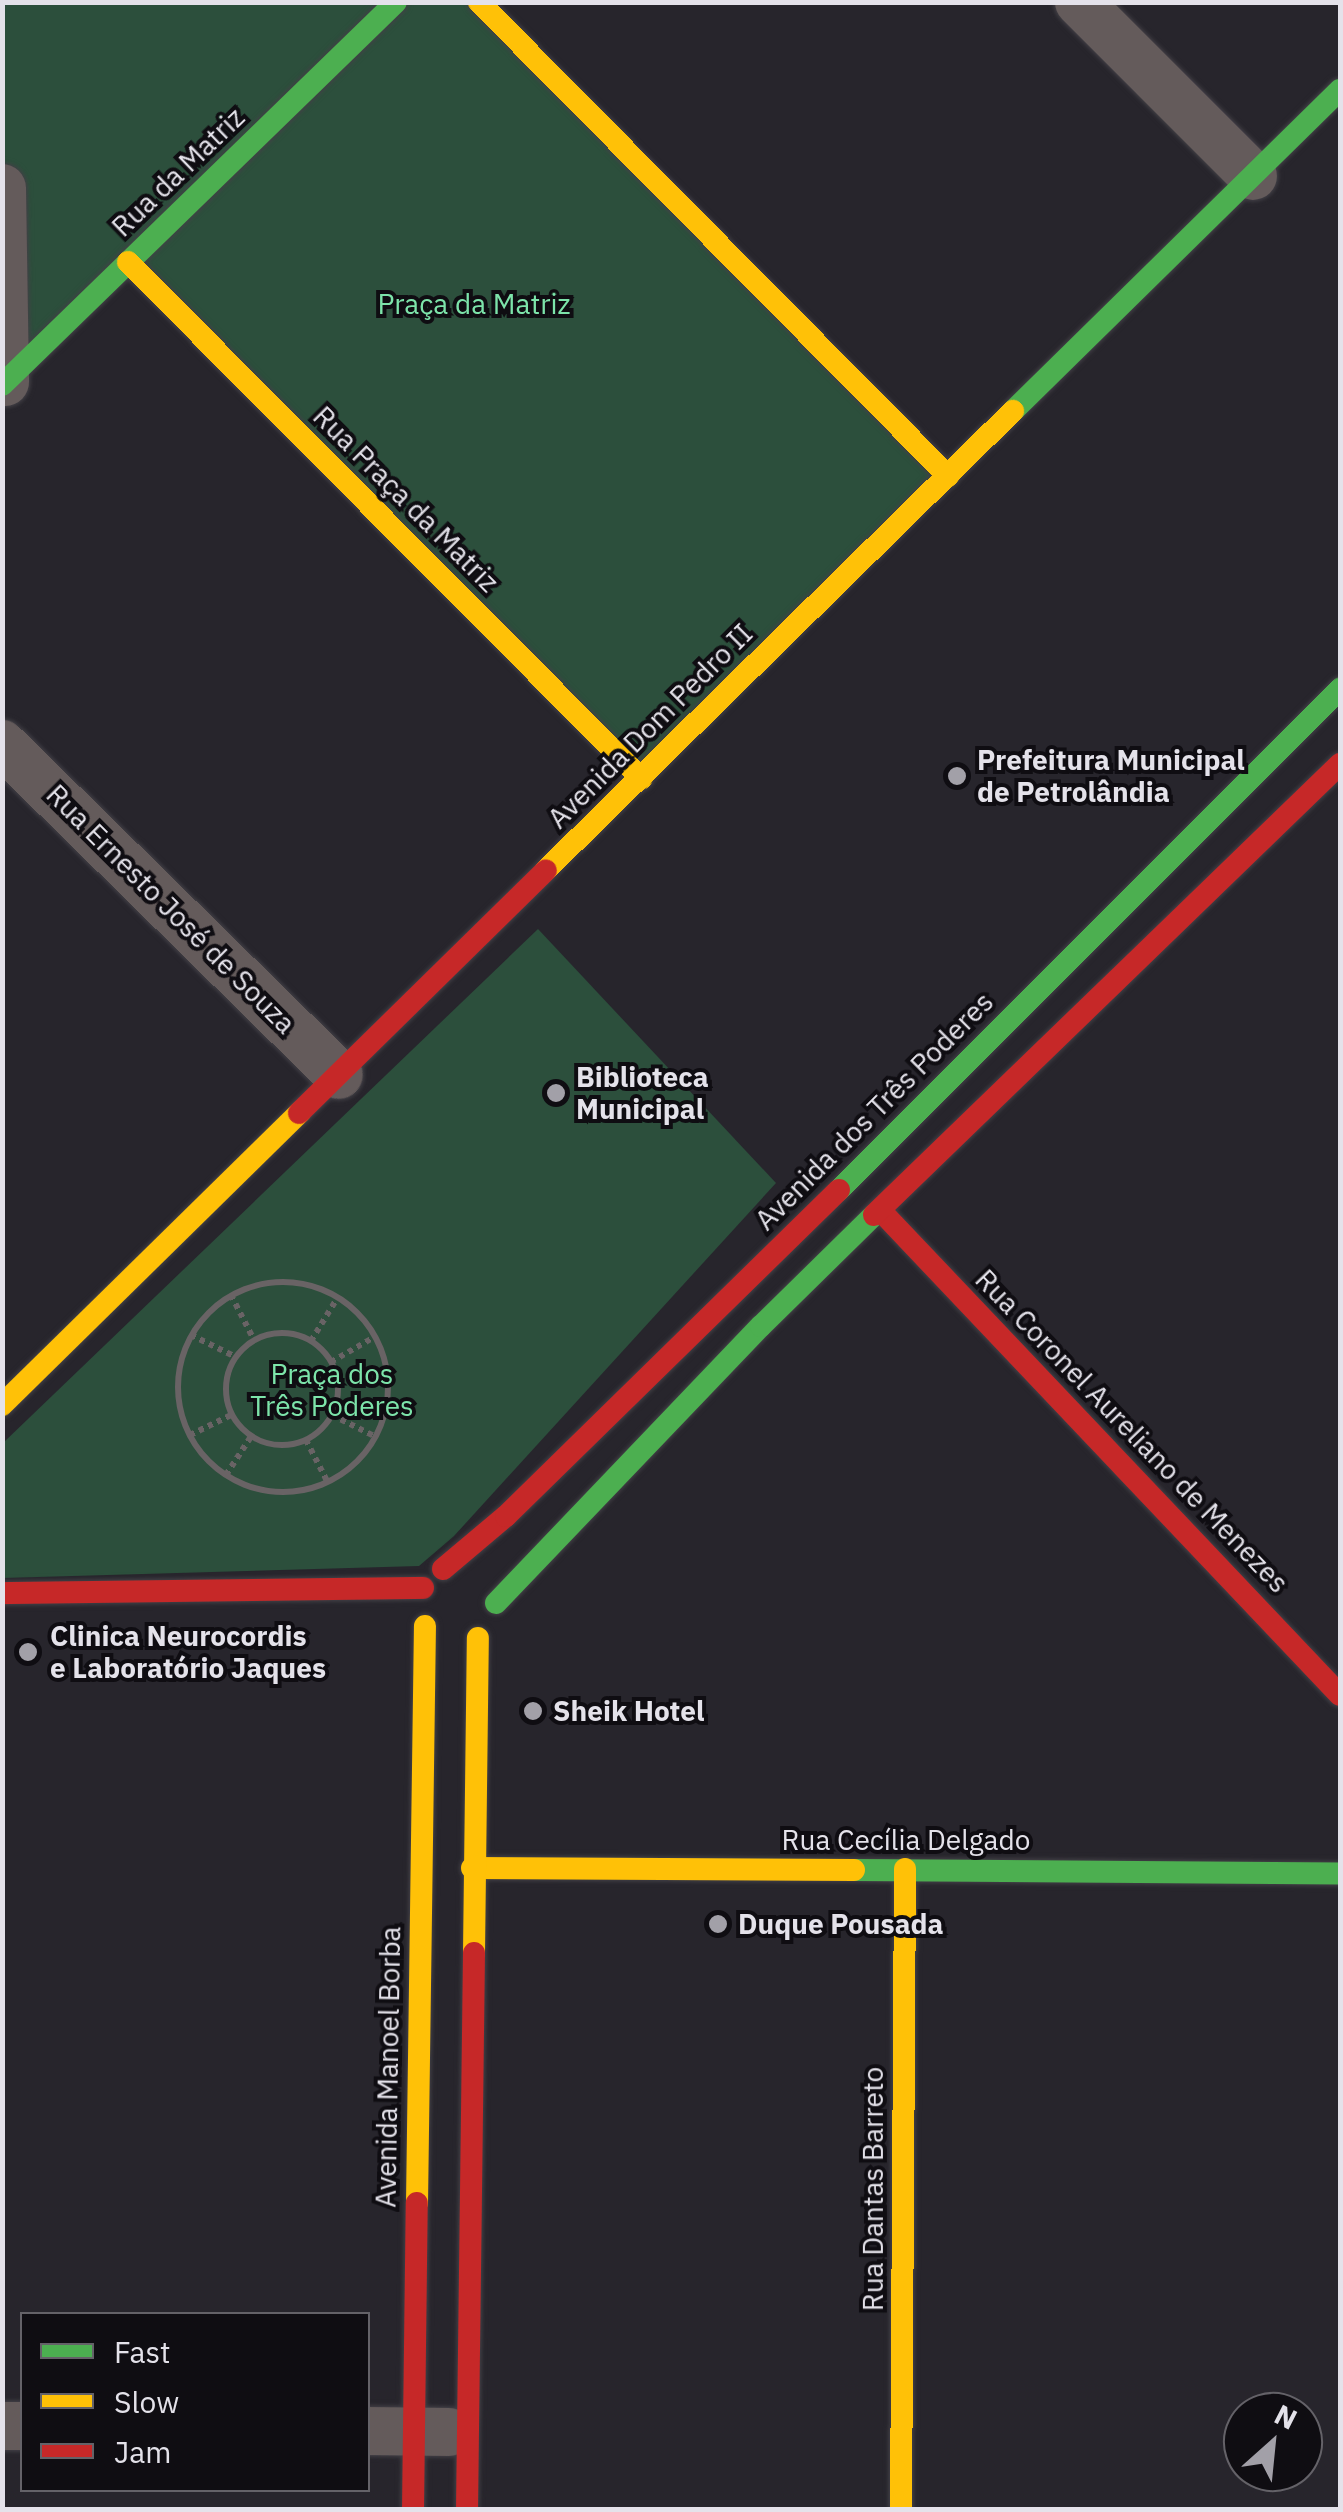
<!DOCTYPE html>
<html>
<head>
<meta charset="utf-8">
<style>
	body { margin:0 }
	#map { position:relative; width:1343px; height:2512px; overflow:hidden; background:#27252c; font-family:"IBM Plex Sans",sans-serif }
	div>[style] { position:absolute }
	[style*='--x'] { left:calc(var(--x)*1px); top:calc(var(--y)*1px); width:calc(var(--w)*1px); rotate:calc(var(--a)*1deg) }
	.green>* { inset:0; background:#2c4f3c }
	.path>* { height:6px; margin-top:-3px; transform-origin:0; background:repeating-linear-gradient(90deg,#696365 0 5px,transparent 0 10px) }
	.path>.ring { margin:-3px; padding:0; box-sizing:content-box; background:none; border:6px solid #696365; border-radius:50% }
	.roads { filter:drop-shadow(0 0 2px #424046) drop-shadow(0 0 2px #424046) }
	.street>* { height:48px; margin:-24px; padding:0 24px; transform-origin:24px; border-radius:24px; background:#645b5b }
	.fast>* { height:22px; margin:-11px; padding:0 11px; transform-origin:11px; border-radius:11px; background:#4caf50 }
	.slow>* { height:22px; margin:-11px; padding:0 11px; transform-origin:11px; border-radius:11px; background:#ffc107 }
	.jam>* { height:22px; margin:-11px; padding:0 11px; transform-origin:11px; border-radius:11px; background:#c62828 }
	.dots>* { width:28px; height:28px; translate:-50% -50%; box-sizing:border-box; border:5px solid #0f0d12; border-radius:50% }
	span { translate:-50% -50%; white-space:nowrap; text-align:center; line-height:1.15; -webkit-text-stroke:8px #0f0d12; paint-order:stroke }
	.street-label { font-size:28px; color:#e4e2ea }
	.park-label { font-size:28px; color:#7de4aa }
	.poi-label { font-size:28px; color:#e4e2ea; font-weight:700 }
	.left { translate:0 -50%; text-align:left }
	.frame { position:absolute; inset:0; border:5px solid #e4e2ea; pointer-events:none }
	.legend { position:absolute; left:20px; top:2312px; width:350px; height:180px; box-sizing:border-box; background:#0f0d12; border:2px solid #646268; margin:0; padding:12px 18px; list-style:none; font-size:30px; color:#e4e2ea }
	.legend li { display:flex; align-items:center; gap:20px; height:50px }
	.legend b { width:50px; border:2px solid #646268 }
	.north { position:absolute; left:1223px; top:2392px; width:100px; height:100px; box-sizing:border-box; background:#0f0d12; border:2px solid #646268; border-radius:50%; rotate:27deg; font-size:28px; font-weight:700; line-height:40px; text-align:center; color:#e4e2ea }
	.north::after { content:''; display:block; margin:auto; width:35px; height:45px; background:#a2a0a8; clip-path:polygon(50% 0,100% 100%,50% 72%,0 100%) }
</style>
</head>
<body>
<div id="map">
	<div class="green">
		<div style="clip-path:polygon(2px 3px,479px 3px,948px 476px,641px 778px,129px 263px,5px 382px)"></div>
		<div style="clip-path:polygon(538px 929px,776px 1183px,454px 1536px,419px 1566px,3px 1578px,3px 1443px)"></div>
	</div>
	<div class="path">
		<div class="ring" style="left:178px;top:1282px;width:204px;height:204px"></div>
		<div style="--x:231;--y:1295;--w:51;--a:62.9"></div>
		<div class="ring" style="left:226px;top:1333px;width:106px;height:106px"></div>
		<div style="--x:191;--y:1335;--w:50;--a:26.1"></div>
		<div style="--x:311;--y:1341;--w:52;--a:-58.5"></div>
		<div style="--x:331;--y:1362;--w:52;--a:-30"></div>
		<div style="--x:332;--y:1415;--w:49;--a:26.6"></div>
		<div style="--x:190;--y:1435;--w:48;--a:-26"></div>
		<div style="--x:306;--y:1440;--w:48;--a:62.9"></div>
		<div style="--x:226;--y:1475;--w:48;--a:-57"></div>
	</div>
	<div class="roads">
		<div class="street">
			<div style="--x:1079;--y:2;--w:246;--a:45"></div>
			<div style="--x:2;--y:188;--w:194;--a:89.1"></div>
			<div style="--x:2;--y:744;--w:472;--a:44.5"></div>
			<div style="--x:2;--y:2426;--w:20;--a:0"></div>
			<div style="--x:368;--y:2431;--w:81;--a:0.7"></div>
		</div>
		<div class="fast">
			<div style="--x:2;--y:385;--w:549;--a:-44.19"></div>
			<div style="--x:1013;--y:411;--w:458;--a:-44.5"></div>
			<div style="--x:839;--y:1190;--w:709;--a:-45"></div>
			<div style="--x:496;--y:1603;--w:383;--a:-46.3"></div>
			<div style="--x:761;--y:1326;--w:158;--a:-44.5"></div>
			<div style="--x:854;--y:1870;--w:486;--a:0.4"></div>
		</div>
		<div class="slow">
			<div style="--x:479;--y:2;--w:667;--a:45.3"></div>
			<div style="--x:128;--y:262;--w:728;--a:45.17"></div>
			<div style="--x:546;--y:870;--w:655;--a:-44.51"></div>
			<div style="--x:2;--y:1405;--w:417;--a:-44.5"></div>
			<div style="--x:472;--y:1868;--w:382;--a:0.3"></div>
			<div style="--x:474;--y:1953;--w:315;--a:-89.3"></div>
			<div style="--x:417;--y:2203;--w:577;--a:-89.21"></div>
			<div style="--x:901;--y:2510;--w:641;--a:-89.64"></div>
		</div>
		<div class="jam">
			<div style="--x:299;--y:1113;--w:346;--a:-44.5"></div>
			<div style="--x:880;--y:1210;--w:668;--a:46.52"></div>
			<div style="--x:874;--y:1215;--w:649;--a:-44.06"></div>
			<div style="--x:443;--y:1569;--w:82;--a:-40.1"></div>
			<div style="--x:506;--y:1516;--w:466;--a:-44.4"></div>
			<div style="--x:2;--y:1593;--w:421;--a:-0.7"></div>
			<div style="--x:413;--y:2510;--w:307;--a:-89.3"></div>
			<div style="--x:467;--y:2510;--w:557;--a:-89.28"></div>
		</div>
	</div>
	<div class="dots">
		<div style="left:957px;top:776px;background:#a2a0a8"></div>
		<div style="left:556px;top:1093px;background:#a2a0a8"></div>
		<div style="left:28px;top:1652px;background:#a2a0a8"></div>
		<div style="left:533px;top:1711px;background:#a2a0a8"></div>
		<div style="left:718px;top:1924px;background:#a2a0a8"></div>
	</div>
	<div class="street-label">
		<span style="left:178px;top:172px;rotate:-44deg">Rua da Matriz</span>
		<span style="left:406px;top:499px;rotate:45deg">Rua Praça da Matriz</span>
		<span style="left:650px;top:726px;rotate:-45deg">Avenida Dom Pedro II</span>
		<span style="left:171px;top:909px;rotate:45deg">Rua Ernesto José de Souza</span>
		<span style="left:874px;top:1111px;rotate:-45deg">Avenida dos Três Poderes</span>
		<span style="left:1132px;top:1431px;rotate:46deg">Rua Coronel Aureliano de Menezes</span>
		<span style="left:906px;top:1840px">Rua Cecília Delgado</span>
		<span style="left:388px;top:2067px;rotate:-89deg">Avenida Manoel Borba</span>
		<span style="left:873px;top:2189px;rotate:-90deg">Rua Dantas Barreto</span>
	</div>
	<div class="park-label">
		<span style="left:474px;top:304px">Praça da Matriz</span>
		<span style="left:332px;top:1390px">Praça dos<br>Três Poderes</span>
	</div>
	<div class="poi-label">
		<span class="left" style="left:977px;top:776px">Prefeitura Municipal<br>de Petrolândia</span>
		<span class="left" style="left:576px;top:1093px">Biblioteca<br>Municipal</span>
		<span class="left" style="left:50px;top:1652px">Clinica Neurocordis<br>e Laboratório Jaques</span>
		<span class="left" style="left:553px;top:1711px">Sheik Hotel</span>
		<span class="left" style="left:738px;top:1924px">Duque Pousada</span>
	</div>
	<div class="frame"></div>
	<ul class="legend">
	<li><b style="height:12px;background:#4caf50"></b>Fast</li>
	<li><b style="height:12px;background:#ffc107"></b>Slow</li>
	<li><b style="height:12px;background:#c62828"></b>Jam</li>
	</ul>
	<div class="north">N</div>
</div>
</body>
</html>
